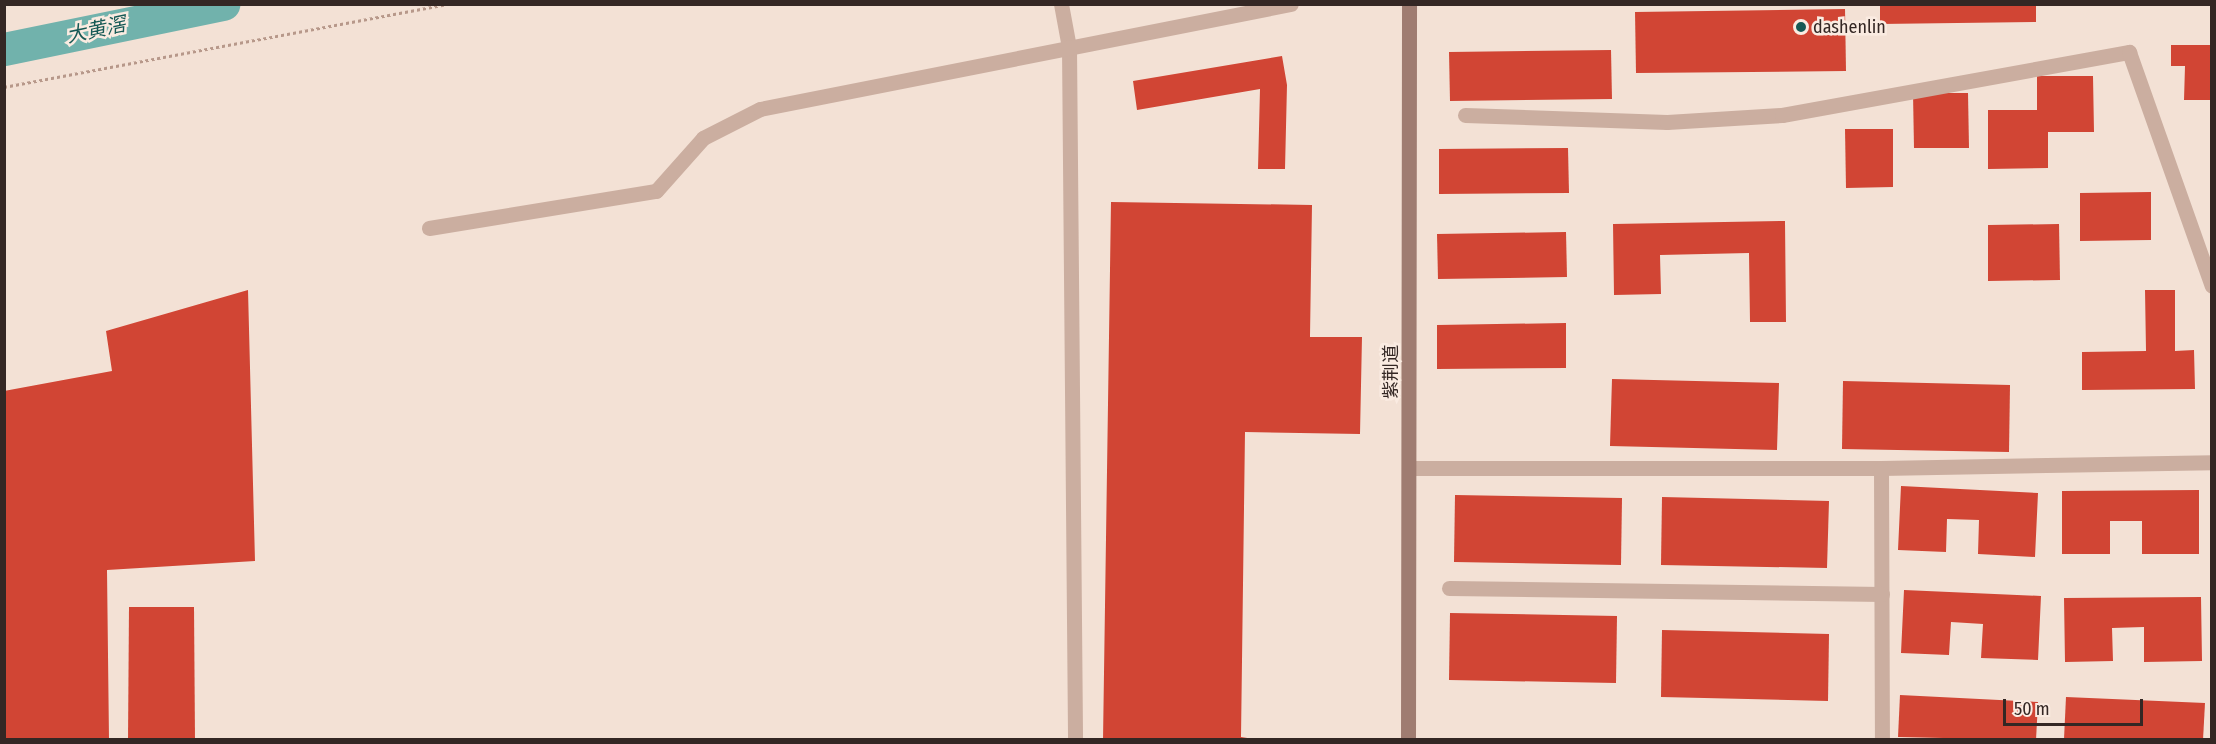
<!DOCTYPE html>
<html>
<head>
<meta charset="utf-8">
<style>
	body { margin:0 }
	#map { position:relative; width:2216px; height:744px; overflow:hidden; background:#f3e1d5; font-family:"Fira Sans Condensed","Noto Sans SC",sans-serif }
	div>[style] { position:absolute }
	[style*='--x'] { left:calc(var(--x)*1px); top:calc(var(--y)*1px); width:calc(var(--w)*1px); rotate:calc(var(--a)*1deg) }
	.river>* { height:33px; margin:-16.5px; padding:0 16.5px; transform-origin:16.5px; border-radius:16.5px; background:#71b2ac }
	.building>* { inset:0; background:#d14534 }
	.path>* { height:3px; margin-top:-1.5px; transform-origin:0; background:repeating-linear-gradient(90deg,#b7988a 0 3px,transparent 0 6px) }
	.street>* { height:15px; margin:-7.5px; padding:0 7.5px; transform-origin:7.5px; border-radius:7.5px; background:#cbaea0 }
	.secondary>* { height:15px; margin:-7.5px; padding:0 7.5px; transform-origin:7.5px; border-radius:7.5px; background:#9f7c71 }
	.dots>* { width:16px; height:16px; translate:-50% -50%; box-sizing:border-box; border:3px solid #faebe1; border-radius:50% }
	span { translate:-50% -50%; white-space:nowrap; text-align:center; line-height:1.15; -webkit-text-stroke:5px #faebe1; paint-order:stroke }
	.poi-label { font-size:18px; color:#342724 }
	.left { translate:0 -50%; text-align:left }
	.street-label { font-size:18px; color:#342724 }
	.water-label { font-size:20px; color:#165955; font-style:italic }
	.frame { position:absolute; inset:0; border:6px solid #342724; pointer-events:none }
	.scale { position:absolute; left:2003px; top:699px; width:140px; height:27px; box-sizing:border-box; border:3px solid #342724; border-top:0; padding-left:8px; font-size:18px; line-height:21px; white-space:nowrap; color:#342724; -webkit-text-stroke:4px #faebe1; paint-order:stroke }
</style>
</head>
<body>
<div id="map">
	<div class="river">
		<div style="--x:4;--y:49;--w:224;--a:-11.6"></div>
	</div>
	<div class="building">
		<div style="clip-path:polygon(1880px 5px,2036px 5px,2036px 22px,1880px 24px)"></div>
		<div style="clip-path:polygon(1845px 9px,1846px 71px,1636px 73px,1635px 12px)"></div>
		<div style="clip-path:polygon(2171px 45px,2212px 45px,2212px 100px,2184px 100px,2185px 66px,2171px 66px)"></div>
		<div style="clip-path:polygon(1611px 50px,1612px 99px,1450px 101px,1449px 52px)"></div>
		<div style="clip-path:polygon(1282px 56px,1287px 85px,1285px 169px,1258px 169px,1260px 89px,1137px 110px,1133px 81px)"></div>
		<div style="clip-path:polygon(2037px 76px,2093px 76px,2094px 132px,2048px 132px,2048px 168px,1988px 169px,1988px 110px,2037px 110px)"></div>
		<div style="clip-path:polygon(1913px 93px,1968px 93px,1969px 148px,1914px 148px)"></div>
		<div style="clip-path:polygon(1845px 129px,1893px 129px,1893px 187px,1846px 188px)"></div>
		<div style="clip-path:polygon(1568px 148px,1569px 193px,1439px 194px,1439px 149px)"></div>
		<div style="clip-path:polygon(2151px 192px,2151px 240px,2080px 241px,2080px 193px)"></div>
		<div style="clip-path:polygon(1111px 202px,1312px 205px,1310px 337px,1362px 337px,1360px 434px,1245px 432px,1241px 737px,1260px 740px,1103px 740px)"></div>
		<div style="clip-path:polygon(1785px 221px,1786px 322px,1750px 322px,1749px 253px,1660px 255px,1661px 294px,1614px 295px,1613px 224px)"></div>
		<div style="clip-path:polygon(2059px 224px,2060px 280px,1988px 281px,1988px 225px)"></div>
		<div style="clip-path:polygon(1566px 232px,1567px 277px,1438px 279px,1437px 234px)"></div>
		<div style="clip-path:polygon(248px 290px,255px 561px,107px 570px,109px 740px,4px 740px,4px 391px,112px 371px,106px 331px)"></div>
		<div style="clip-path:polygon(2145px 290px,2175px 290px,2175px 351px,2194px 350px,2195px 389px,2082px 390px,2082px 352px,2146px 351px)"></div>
		<div style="clip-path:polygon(1566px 323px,1566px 368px,1437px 369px,1437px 325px)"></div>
		<div style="clip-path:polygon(1612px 379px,1779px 383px,1777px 450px,1610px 446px)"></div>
		<div style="clip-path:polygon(1843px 381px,2010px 385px,2009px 452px,1842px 449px)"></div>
		<div style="clip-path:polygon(1901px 486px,2038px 493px,2035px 557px,1978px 554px,1979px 520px,1947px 519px,1946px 552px,1898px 550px)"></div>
		<div style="clip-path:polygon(2199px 490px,2199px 554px,2142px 554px,2142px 521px,2110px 521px,2110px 554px,2062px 554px,2062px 491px)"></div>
		<div style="clip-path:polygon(1455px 495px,1622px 498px,1621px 565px,1454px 562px)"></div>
		<div style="clip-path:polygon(1662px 497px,1829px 501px,1827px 568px,1661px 565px)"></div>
		<div style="clip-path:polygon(1904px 590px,2041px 596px,2038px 660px,1981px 658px,1983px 624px,1951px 622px,1949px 655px,1901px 653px)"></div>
		<div style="clip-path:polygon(2201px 597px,2202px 661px,2144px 662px,2144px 627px,2112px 628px,2113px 661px,2065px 662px,2064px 598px)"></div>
		<div style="clip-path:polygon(129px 607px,194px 607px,195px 740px,128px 740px)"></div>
		<div style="clip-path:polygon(1450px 613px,1617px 616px,1616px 683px,1449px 680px)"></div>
		<div style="clip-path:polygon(1662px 630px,1829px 634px,1828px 701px,1661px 697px)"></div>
		<div style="clip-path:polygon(1900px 695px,2038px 702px,2036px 740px,1898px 737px)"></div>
		<div style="clip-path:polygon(2066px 697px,2205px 703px,2203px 740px,2064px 739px)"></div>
	</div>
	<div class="path">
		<div style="--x:4;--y:87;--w:450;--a:-10.6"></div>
	</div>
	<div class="street">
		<div style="--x:1061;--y:4;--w:44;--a:79.5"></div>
		<div style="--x:1069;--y:47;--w:693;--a:89.5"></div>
		<div style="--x:1465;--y:115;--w:202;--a:2"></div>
		<div style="--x:1667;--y:122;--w:115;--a:-3.5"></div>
		<div style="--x:1782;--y:115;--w:353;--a:-10.3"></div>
		<div style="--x:2129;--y:52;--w:248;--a:70.5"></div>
		<div style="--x:429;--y:228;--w:230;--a:-9.3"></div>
		<div style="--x:656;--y:191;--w:71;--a:-48.4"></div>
		<div style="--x:703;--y:138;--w:64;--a:-27"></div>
		<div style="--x:760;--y:109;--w:541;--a:-11.19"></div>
		<div style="--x:1410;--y:468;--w:471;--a:0"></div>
		<div style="--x:1881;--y:468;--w:331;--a:-1"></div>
		<div style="--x:1881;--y:468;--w:272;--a:89.8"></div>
		<div style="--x:1449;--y:588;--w:433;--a:0.8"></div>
	</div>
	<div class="secondary">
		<div style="--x:1408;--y:740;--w:736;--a:-89.92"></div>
	</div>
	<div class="dots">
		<div style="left:1801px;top:27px;background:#165955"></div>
	</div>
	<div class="poi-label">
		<span class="left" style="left:1813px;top:27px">dashenlin</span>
	</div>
	<div class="street-label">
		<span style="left:1391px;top:372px;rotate:-90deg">紫荆道</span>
	</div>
	<div class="water-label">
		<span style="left:96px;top:30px;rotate:-12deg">大黄滘</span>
	</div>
	<div class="frame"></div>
	<div class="scale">50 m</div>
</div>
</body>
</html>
